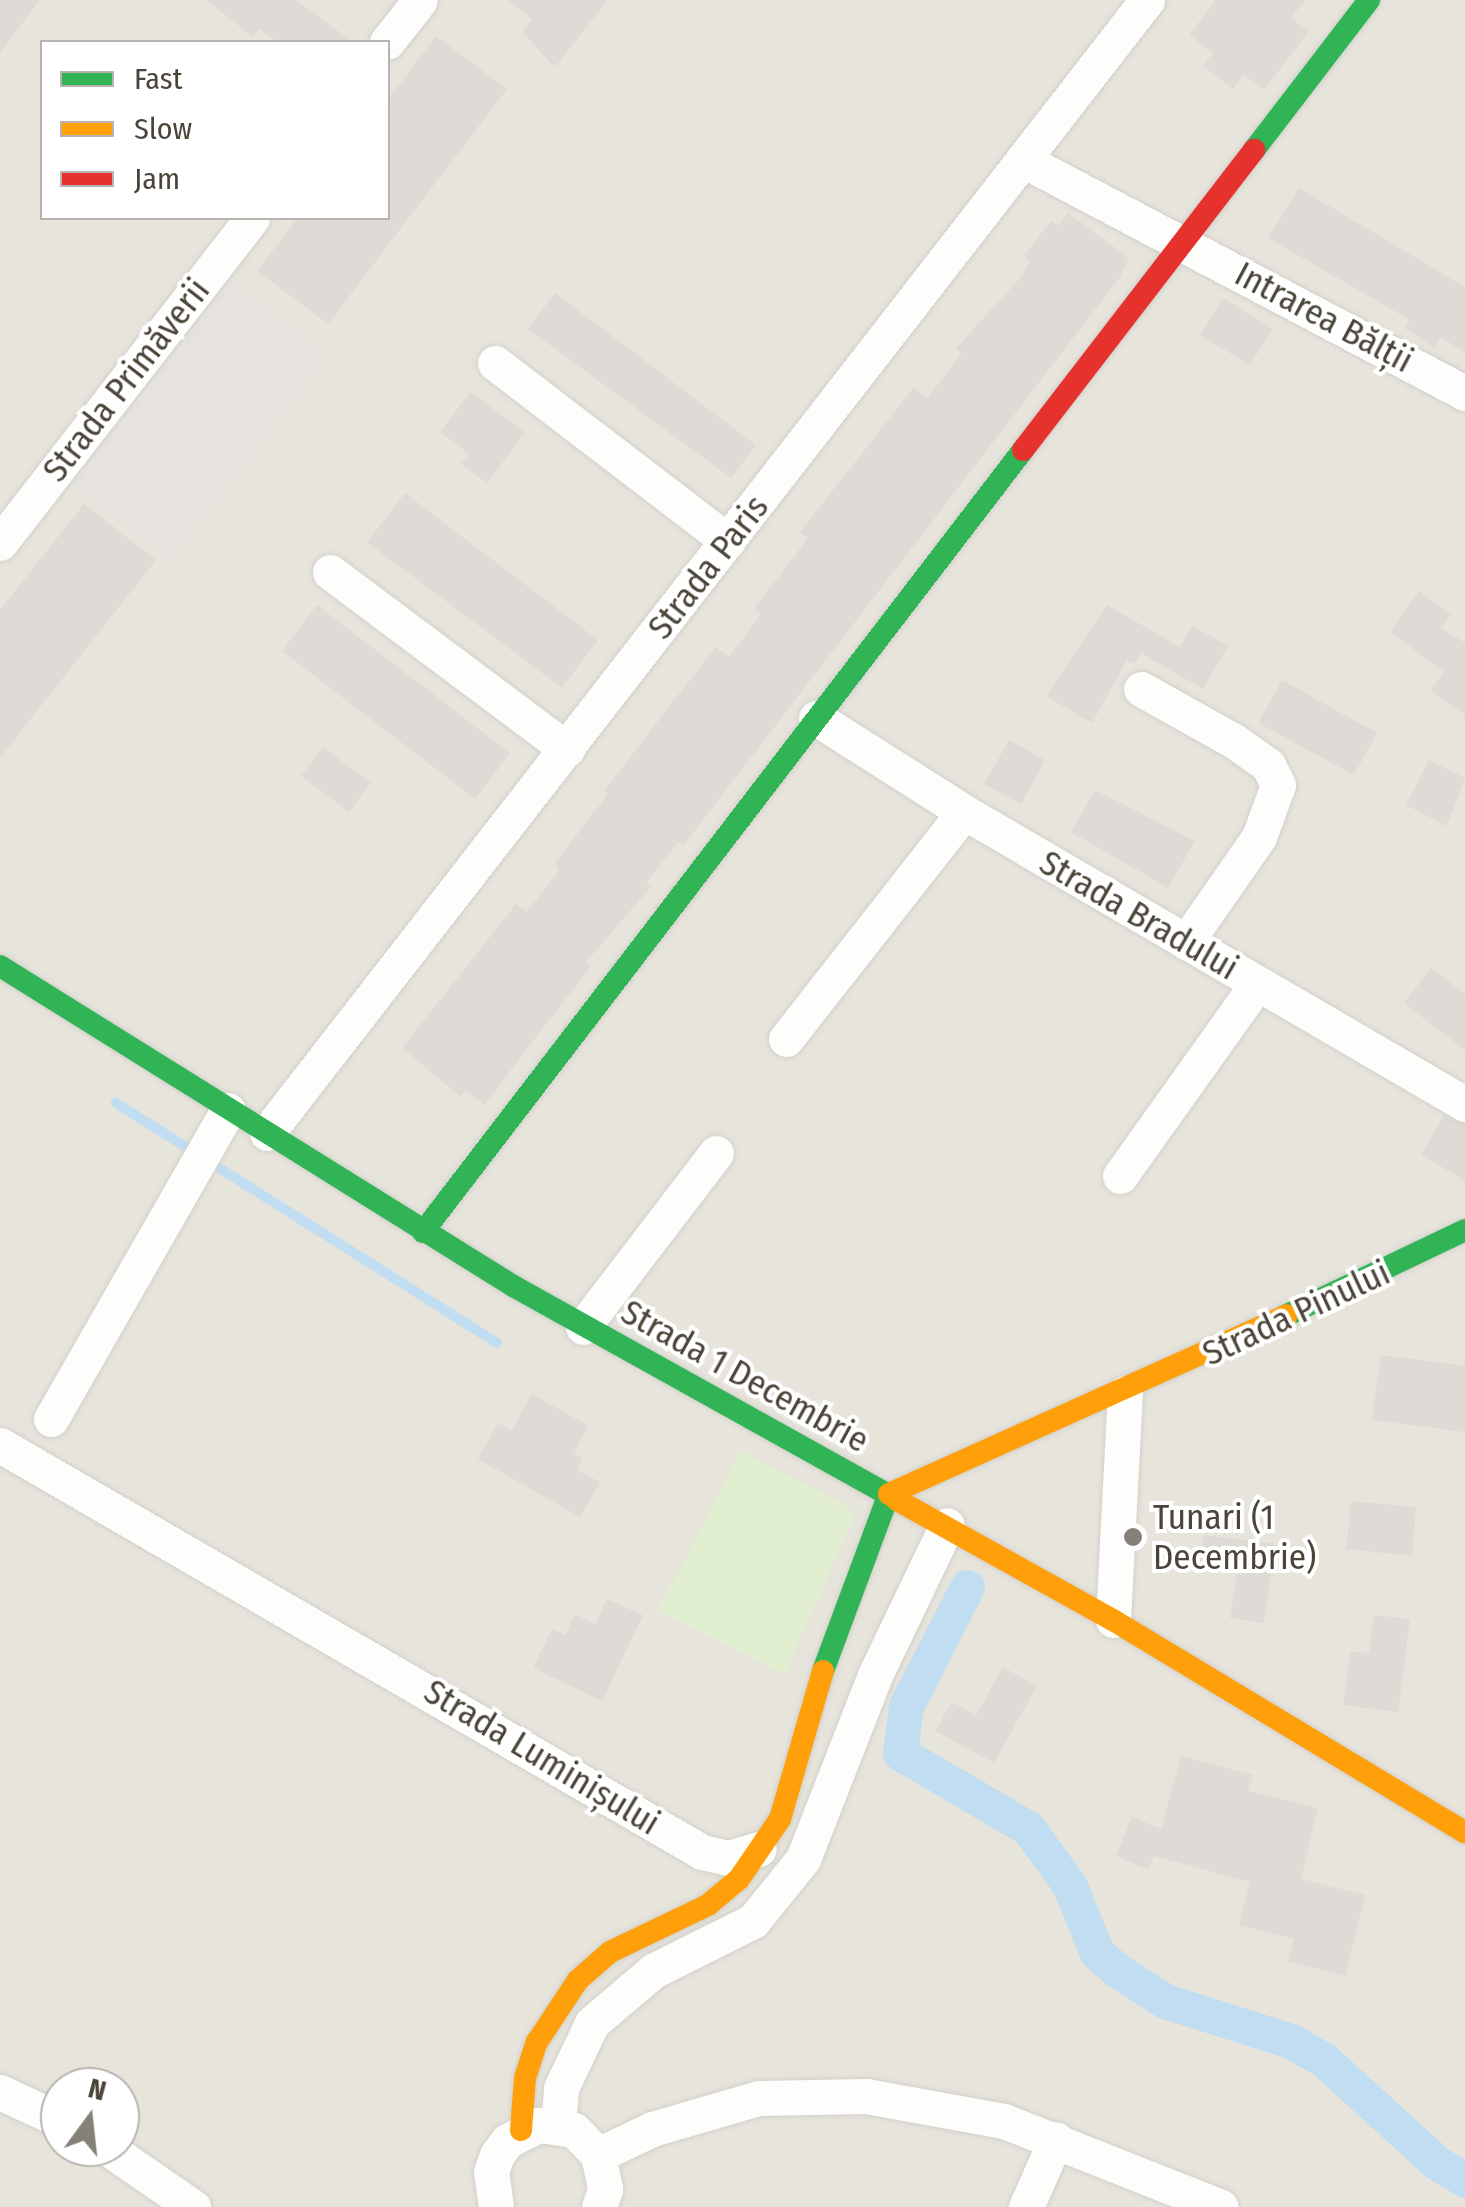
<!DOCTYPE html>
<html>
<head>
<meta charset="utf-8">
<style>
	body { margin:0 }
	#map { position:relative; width:1465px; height:2207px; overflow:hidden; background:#f4f2ee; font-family:"Fira Sans Condensed",sans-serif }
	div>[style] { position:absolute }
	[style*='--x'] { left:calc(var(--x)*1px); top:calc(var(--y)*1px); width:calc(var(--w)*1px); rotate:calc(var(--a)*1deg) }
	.residential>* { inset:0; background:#e7e4dc }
	.green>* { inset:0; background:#e1eecf }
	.parking>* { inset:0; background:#e6e3df }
	.stream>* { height:10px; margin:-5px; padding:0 5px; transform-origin:5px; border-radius:5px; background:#c0ddf1 }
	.canal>* { height:35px; margin:-17.5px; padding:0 17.5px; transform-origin:17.5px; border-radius:17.5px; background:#c0ddf1 }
	.building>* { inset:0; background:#dedbd6 }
	.roads { filter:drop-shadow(0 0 2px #d2d0cb) drop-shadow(0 0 2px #d2d0cb) }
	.street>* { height:35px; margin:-17.5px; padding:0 17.5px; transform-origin:17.5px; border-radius:17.5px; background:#fdfdfc }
	.fast>* { height:22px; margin:-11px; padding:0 11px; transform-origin:11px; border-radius:11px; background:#30b455 }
	.slow>* { height:22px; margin:-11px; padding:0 11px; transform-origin:11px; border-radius:11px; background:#ff9f0a }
	.jam>* { height:22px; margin:-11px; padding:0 11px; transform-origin:11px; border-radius:11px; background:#e5322d }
	.dots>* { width:28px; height:28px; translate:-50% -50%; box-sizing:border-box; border:5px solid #fff; border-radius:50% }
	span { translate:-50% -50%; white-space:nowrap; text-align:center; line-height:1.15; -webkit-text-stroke:8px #fff; paint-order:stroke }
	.street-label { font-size:35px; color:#4b4439 }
	.poi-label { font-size:35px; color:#4b4439 }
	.left { translate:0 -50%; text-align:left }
	.legend { position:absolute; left:40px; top:40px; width:350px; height:180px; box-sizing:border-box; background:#fff; border:2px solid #b7b4b0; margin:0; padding:12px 18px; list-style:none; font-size:30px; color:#4b4439 }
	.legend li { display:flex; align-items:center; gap:20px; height:50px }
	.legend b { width:50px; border:2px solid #b7b4b0 }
	.north { position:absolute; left:40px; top:2067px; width:100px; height:100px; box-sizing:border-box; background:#fff; border:2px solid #b7b4b0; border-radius:50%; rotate:15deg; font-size:28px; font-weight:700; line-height:40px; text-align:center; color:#4b4439 }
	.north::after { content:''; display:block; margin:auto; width:35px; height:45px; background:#868178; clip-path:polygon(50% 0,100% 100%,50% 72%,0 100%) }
</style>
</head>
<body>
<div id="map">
	<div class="residential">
		<div style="clip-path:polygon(evenodd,0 0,1465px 0,1465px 2207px,0 2207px,0 0,42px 42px,388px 42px,388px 218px,42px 218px,42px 42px,0 0,60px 2087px,120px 2087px,120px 2147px,60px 2147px,60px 2087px)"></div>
	</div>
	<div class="green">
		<div style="clip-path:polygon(741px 1450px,856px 1512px,784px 1675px,658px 1611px)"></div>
	</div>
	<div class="parking">
		<div style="clip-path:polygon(224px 275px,330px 355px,172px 563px,66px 483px)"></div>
	</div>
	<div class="stream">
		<div style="--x:116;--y:1103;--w:450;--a:32.2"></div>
	</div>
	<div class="canal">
		<div style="--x:967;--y:1587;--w:134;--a:117.1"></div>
		<div style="--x:906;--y:1706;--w:47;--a:97.3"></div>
		<div style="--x:900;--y:1753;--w:148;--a:30.4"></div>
		<div style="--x:1028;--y:1828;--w:72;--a:54.1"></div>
		<div style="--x:1070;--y:1886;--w:72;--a:68.1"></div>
		<div style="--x:1097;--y:1953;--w:30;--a:40"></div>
		<div style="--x:1120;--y:1972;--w:54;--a:32.8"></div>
		<div style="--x:1165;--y:2001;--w:132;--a:17.6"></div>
		<div style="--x:1291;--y:2041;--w:38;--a:30"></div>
		<div style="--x:1324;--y:2060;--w:153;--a:42.3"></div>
		<div style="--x:1437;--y:2163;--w:33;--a:31"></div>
	</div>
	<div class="building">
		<div style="clip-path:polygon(0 0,40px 0,0 53px)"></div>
		<div style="clip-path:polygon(206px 0,296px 0,353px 42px,278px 42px,259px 29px,253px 37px)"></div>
		<div style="clip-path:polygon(508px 0,608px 0,555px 67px,522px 32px,532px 19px)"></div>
		<div style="clip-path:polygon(1216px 0,1305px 0,1291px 18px,1309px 31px,1264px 90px,1244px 75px,1233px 89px,1203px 66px,1213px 53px,1189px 35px)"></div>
		<div style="clip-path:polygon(436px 36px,507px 89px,328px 324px,257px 271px,298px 218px,388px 218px,388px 100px)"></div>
		<div style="clip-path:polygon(1299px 188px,1465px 287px,1465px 353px,1441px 337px,1434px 348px,1405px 328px,1410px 320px,1268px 238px)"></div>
		<div style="clip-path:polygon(1068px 213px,1129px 258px,1120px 277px,683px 846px,678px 842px,646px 883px,651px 887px,586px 962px,591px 966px,484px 1105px,466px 1091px,461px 1097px,402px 1048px,516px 904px,527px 912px,560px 869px,554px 864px,608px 794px,604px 791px,671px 704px,716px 647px,729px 657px,761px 614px,754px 609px,808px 538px,800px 532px,914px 387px,927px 398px,962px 353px,956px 348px,1022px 276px,1030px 261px,1024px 255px,1051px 221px,1058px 226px)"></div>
		<div style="clip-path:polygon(555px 293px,756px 445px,731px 478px,528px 329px)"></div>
		<div style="clip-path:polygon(1223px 298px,1273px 329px,1250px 365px,1200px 335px)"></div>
		<div style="clip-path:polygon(470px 392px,525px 432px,487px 483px,461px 464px,469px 454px,440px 432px)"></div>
		<div style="clip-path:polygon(405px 493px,598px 640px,562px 688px,367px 542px)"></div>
		<div style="clip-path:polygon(84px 504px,156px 560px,0 758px,0 610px)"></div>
		<div style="clip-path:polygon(1419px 591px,1451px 615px,1441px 628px,1465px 643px,1465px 715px,1430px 690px,1444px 672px,1390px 631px)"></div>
		<div style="clip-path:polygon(317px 605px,510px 753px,475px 799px,282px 651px)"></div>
		<div style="clip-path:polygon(1107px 605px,1180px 647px,1192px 626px,1228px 646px,1203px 689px,1141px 653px,1134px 664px,1127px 660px,1092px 723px,1046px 696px)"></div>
		<div style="clip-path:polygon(1282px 680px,1377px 733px,1354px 775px,1258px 723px)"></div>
		<div style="clip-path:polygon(1009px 740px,1045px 760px,1021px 804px,984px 784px)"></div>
		<div style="clip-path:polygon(323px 747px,371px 783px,349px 812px,301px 776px)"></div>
		<div style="clip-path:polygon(1429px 760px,1465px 778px,1447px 826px,1406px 805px)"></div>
		<div style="clip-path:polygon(1095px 790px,1195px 841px,1168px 888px,1071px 832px)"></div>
		<div style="clip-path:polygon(1431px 968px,1465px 994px,1465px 1050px,1404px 1003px)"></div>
		<div style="clip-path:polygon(1444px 1116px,1465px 1125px,1465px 1181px,1421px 1154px)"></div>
		<div style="clip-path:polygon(1381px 1355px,1465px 1366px,1465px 1432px,1372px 1420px)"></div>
		<div style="clip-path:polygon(532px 1394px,589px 1426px,574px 1453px,583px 1458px,577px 1470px,600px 1482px,580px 1517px,478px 1459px,498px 1423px,511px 1431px)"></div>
		<div style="clip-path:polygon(1351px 1501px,1416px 1507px,1412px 1556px,1346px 1549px)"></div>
		<div style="clip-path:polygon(1204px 1535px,1275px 1544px,1264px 1623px,1230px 1618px,1237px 1574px,1199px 1569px)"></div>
		<div style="clip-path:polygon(607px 1599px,643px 1615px,602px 1701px,533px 1668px,552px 1629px,565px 1635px,575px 1614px,595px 1624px)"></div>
		<div style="clip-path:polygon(1374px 1615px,1410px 1619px,1398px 1712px,1343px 1705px,1350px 1651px,1369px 1653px)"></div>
		<div style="clip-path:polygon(1003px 1667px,1037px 1686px,994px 1763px,935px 1731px,952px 1702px,976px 1715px)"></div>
		<div style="clip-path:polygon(1181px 1756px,1253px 1775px,1248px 1791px,1318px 1808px,1301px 1879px,1365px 1895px,1345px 1976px,1288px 1961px,1294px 1939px,1239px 1925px,1250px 1882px,1154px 1856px,1148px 1870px,1116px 1856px,1132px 1817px,1161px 1829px)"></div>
	</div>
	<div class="roads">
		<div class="street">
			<div style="--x:387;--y:42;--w:53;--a:-51.8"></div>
			<div style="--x:1023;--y:160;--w:500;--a:27.8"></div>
			<div style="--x:495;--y:363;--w:293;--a:37.4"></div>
			<div style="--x:0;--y:543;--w:411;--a:-52.2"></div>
			<div style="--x:330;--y:572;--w:296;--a:36.8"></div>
			<div style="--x:1141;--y:689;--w:107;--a:29.2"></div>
			<div style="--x:1234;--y:741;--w:42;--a:35.2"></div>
			<div style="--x:1268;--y:765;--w:22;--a:63"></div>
			<div style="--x:1278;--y:785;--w:55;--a:110.1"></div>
			<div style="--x:1259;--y:837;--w:128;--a:124.8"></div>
			<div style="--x:816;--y:718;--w:175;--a:32.4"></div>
			<div style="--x:964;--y:812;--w:580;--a:30.24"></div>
			<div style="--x:786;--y:1039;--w:288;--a:-51.9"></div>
			<div style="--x:267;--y:1133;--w:1435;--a:-52.16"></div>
			<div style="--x:1120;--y:1176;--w:236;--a:-54.5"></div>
			<div style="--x:583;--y:1327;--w:219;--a:-52.6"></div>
			<div style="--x:51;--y:1419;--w:356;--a:-60.2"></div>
			<div style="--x:0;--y:1445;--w:811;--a:30.1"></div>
			<div style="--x:702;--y:1852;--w:28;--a:13"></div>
			<div style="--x:729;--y:1858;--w:31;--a:-17"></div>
			<div style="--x:1113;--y:1620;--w:227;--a:-87"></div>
			<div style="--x:0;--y:2092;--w:66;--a:25"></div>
			<div style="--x:558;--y:2125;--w:37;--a:-85"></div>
			<div style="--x:561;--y:2088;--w:72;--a:-64.5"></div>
			<div style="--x:592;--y:2023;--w:80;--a:-40.4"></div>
			<div style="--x:653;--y:1971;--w:112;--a:-26.6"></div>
			<div style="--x:753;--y:1921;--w:80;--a:-51.1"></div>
			<div style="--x:803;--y:1859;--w:200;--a:-68.6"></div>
			<div style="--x:876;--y:1673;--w:164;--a:-64.4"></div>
			<div style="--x:106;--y:2147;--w:106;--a:34.6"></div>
			<div style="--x:598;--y:2155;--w:60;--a:-25.7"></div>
			<div style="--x:652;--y:2129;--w:111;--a:-16.2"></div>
			<div style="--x:759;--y:2098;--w:107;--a:-1.1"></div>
			<div style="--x:866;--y:2096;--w:140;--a:10.3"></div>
			<div style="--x:1004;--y:2121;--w:233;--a:21.6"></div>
			<div style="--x:496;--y:2207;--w:35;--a:-98"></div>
			<div style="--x:491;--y:2172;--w:18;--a:-71"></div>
			<div style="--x:497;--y:2155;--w:17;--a:-54"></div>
			<div style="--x:507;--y:2141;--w:36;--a:-27"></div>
			<div style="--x:539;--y:2125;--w:35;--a:8"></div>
			<div style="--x:574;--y:2130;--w:35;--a:46"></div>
			<div style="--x:598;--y:2155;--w:35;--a:78"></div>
			<div style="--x:605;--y:2189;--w:19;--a:108"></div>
			<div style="--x:1026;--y:2207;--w:74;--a:-66.2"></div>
		</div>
		<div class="fast">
			<div style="--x:1254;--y:150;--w:189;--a:-52.5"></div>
			<div style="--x:0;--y:966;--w:607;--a:31.94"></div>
			<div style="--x:515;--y:1287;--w:437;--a:29.1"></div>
			<div style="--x:423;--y:1232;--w:986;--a:-52.5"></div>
			<div style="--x:1287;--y:1315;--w:197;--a:-25.5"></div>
			<div style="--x:823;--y:1671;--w:189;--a:-69.6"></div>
		</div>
		<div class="slow">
			<div style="--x:889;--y:1494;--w:436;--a:-24.2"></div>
			<div style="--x:897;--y:1500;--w:247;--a:29.1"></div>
			<div style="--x:1113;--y:1620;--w:411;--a:31.1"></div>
			<div style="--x:521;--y:2130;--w:52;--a:-85.6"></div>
			<div style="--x:525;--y:2078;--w:38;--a:-72"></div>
			<div style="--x:537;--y:2042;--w:74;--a:-56.5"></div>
			<div style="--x:578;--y:1980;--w:43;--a:-41.2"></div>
			<div style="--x:610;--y:1952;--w:109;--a:-25.6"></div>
			<div style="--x:708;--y:1905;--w:40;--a:-40"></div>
			<div style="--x:739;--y:1879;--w:73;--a:-55.7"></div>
			<div style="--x:780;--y:1819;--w:154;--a:-73.8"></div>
		</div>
		<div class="jam">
			<div style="--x:1023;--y:450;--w:379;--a:-52.4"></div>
		</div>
	</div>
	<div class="dots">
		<div style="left:1133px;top:1537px;background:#868178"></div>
	</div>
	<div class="street-label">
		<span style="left:1324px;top:317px;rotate:28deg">Intrarea Bălții</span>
		<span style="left:126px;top:380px;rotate:-52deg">Strada Primăverii</span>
		<span style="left:708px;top:567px;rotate:-52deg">Strada Paris</span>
		<span style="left:1139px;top:915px;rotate:30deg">Strada Bradului</span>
		<span style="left:1296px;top:1313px;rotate:-25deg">Strada Pinului</span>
		<span style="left:745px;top:1376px;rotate:29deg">Strada 1 Decembrie</span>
		<span style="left:542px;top:1757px;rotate:31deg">Strada Luminișului</span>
	</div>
	<div class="poi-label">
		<span class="left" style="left:1153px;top:1537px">Tunari (1<br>Decembrie)</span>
	</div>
	<ul class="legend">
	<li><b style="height:12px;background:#30b455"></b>Fast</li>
	<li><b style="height:12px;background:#ff9f0a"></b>Slow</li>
	<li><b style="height:12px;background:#e5322d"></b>Jam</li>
	</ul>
	<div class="north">N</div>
</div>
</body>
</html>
